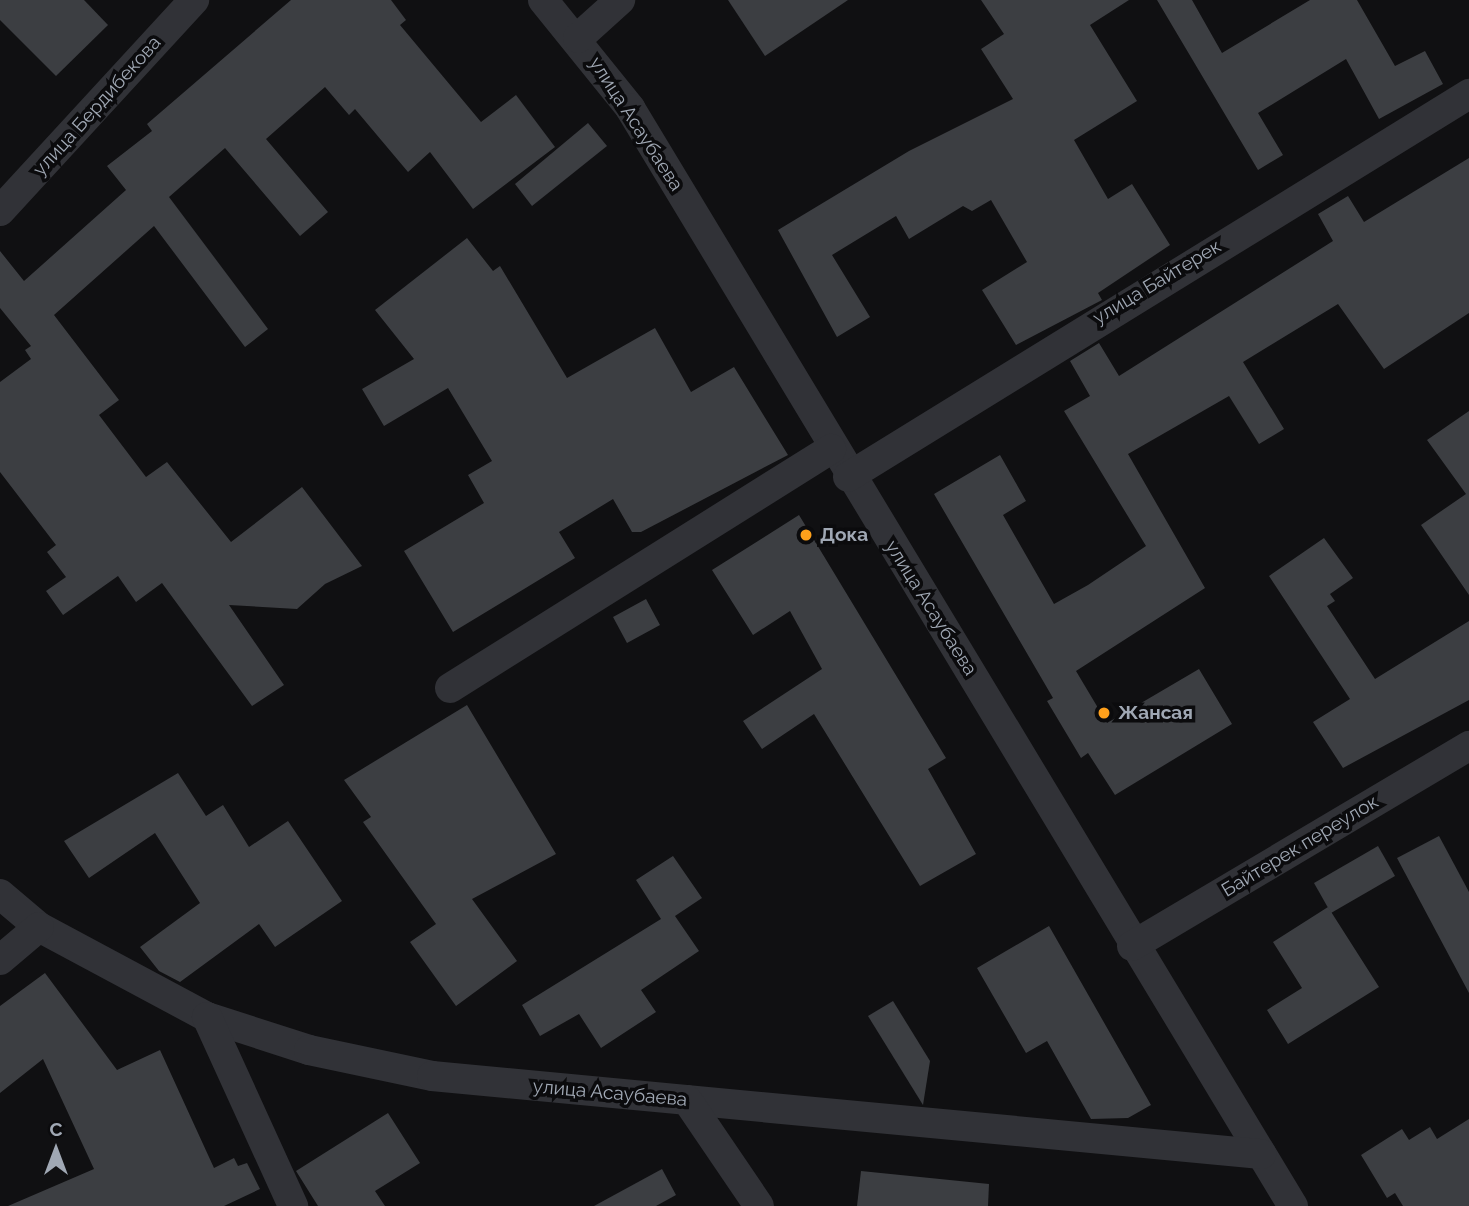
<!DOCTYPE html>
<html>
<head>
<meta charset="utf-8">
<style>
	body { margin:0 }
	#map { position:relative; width:1469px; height:1206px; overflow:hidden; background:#101012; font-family:Raleway,sans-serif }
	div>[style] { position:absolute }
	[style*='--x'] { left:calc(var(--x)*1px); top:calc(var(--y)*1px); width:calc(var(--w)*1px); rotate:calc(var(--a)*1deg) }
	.building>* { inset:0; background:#3c3e42 }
	.street>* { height:30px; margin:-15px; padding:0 15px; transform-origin:15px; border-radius:15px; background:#313237 }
	.dots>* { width:19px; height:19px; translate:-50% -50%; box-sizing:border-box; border:4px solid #0b0b0d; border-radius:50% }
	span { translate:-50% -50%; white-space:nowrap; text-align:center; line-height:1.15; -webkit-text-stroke:7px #0b0b0d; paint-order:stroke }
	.street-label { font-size:19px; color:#a0a8b4 }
	.poi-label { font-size:19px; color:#a0a8b4; font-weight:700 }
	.left { translate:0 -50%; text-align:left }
	.north { position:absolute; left:21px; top:1115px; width:70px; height:70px; -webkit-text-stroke:5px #0b0b0d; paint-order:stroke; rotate:0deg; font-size:19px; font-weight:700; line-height:28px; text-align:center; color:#a0a8b4 }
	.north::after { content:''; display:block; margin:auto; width:24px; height:32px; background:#a0a8b4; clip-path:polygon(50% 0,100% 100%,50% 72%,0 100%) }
</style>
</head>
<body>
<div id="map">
	<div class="building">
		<div style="clip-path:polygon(0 0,84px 0,108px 25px,56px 76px,0 20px)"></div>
		<div style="clip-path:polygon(291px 0,391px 0,406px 20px,400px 25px,481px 122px,516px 95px,555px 147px,473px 209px,430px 152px,408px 172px,355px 109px,349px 115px,325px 87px,266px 139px,328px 212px,300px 236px,225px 148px,169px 197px,268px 329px,245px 347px,154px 226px,54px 315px,119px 400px,99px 415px,146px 477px,167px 462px,231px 542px,302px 487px,362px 566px,325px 584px,297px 609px,229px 605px,284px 685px,252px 706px,162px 583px,136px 602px,118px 576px,63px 615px,46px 591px,66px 577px,47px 552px,56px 545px,0 472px,0 382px,31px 359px,25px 350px,31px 346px,0 308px,0 251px,24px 281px,126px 190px,107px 166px,152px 131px,147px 124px)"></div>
		<div style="clip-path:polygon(728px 0,848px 0,765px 56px)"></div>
		<div style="clip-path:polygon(981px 0,1129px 0,1090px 25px,1137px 101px,1074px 140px,1108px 199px,1132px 184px,1170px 245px,1098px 293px,1102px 300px,1016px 345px,982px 290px,1027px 262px,991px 200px,972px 211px,963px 206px,909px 239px,896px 216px,832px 255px,870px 317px,837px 337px,778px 230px,909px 151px,1013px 99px,981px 49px,1004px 34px)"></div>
		<div style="clip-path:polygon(1157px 0,1192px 0,1222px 53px,1310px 0,1357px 0,1395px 66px,1425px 51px,1443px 84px,1379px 119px,1346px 59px,1258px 113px,1283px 155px,1258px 170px)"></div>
		<div style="clip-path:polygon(588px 123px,607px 146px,532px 206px,515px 184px)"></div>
		<div style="clip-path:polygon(1469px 158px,1469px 313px,1384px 369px,1338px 304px,1243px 362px,1284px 429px,1259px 444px,1229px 396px,1128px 454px,1205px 588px,1076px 671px,1107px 723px,1199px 669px,1232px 724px,1115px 795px,1088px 753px,1081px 758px,1047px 701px,1053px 698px,934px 494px,1000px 455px,1026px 501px,1003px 515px,1054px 604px,1088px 585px,1146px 546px,1064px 411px,1090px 396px,1070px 361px,1099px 343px,1119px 376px,1333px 241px,1318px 214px,1348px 196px,1364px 222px)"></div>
		<div style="clip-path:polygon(467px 238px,493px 271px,500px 266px,567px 378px,655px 328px,691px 392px,734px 367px,788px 455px,641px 532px,632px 532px,613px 499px,559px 532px,575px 558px,453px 632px,404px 551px,484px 503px,468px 475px,492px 461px,448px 388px,384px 426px,362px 389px,414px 359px,375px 310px)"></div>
		<div style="clip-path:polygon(1469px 411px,1469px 595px,1421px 525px,1466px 494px,1427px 440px)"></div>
		<div style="clip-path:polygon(799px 515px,946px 758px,928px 769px,976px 854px,920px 886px,814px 714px,762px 749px,743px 721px,822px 669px,790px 611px,753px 635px,712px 570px)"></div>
		<div style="clip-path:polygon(1324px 538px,1353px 578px,1330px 594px,1335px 601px,1327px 606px,1375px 679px,1469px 621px,1469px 700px,1343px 768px,1313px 722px,1350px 699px,1269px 576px)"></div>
		<div style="clip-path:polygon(646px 599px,660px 625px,627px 643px,613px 617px)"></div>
		<div style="clip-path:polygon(467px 705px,556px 854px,472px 899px,517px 961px,456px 1006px,410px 942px,436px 924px,363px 822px,371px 817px,344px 780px)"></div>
		<div style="clip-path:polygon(178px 773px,206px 816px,223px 805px,249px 847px,288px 821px,342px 901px,275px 947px,259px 924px,180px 982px,159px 971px,140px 947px,200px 903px,155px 833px,89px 878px,64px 841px)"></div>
		<div style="clip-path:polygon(1439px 836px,1469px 892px,1469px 993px,1397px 858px)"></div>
		<div style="clip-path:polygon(1378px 846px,1395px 876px,1331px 913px,1314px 883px)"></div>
		<div style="clip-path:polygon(673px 856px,702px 898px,675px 916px,699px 951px,641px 990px,656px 1012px,601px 1048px,579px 1014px,540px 1036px,522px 1005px,661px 919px,636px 880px)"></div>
		<div style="clip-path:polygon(1328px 907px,1379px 987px,1288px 1044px,1267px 1010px,1302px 988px,1273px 942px)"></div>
		<div style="clip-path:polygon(1049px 926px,1151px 1105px,1128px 1118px,1091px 1119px,1047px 1041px,1026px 1053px,977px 968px)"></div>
		<div style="clip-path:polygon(45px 973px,117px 1070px,160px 1050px,214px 1168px,234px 1158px,238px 1166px,247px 1163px,260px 1189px,224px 1206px,8px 1206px,94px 1169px,43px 1059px,0 1093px,0 1006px)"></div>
		<div style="clip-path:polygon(893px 1001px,930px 1061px,923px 1105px,868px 1016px)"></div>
		<div style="clip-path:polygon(388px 1113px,420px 1163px,375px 1191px,385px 1206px,318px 1206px,296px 1171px)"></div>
		<div style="clip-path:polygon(1469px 1119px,1469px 1206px,1403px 1206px,1395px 1193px,1387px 1198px,1361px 1155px,1402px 1129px,1409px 1140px,1430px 1127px,1437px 1139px)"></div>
		<div style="clip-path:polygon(662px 1169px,676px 1195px,656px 1206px,594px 1206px)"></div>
		<div style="clip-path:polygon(861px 1171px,989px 1184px,988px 1206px,857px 1206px)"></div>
	</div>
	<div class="street">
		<div style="--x:543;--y:0;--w:139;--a:51.1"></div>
		<div style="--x:630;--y:108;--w:1283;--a:58.88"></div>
		<div style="--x:578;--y:38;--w:57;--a:-42.1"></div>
		<div style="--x:0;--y:211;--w:287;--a:-47.4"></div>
		<div style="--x:848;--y:477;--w:730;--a:-31.66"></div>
		<div style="--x:450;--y:688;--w:450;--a:-32.1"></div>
		<div style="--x:0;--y:894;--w:51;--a:40.2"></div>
		<div style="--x:39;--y:927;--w:191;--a:28.2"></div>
		<div style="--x:207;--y:1017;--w:107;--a:17.9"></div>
		<div style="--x:309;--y:1050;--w:126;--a:11.9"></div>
		<div style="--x:432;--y:1076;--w:833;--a:5.38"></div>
		<div style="--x:1132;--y:946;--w:392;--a:-30.7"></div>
		<div style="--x:0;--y:960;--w:51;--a:-40.2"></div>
		<div style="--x:207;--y:1017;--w:208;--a:65.5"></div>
		<div style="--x:687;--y:1100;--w:128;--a:55.8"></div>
	</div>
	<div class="dots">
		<div style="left:806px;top:535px;background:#ffa01b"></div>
		<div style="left:1104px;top:713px;background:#ffa01b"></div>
	</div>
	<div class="street-label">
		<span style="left:97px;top:106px;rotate:-48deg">улица Бердибекова</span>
		<span style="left:636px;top:124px;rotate:57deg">улица Асаубаева</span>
		<span style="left:1157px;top:282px;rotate:-31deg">улица Байтерек</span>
		<span style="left:931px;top:608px;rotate:58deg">улица Асаубаева</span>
		<span style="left:1300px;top:846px;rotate:-31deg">Байтерек переулок</span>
		<span style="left:610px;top:1093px;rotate:5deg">улица Асаубаева</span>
	</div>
	<div class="poi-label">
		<span class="left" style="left:820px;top:535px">Дока</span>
		<span class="left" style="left:1118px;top:713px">Жансая</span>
	</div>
	<div class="north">С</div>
</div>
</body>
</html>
